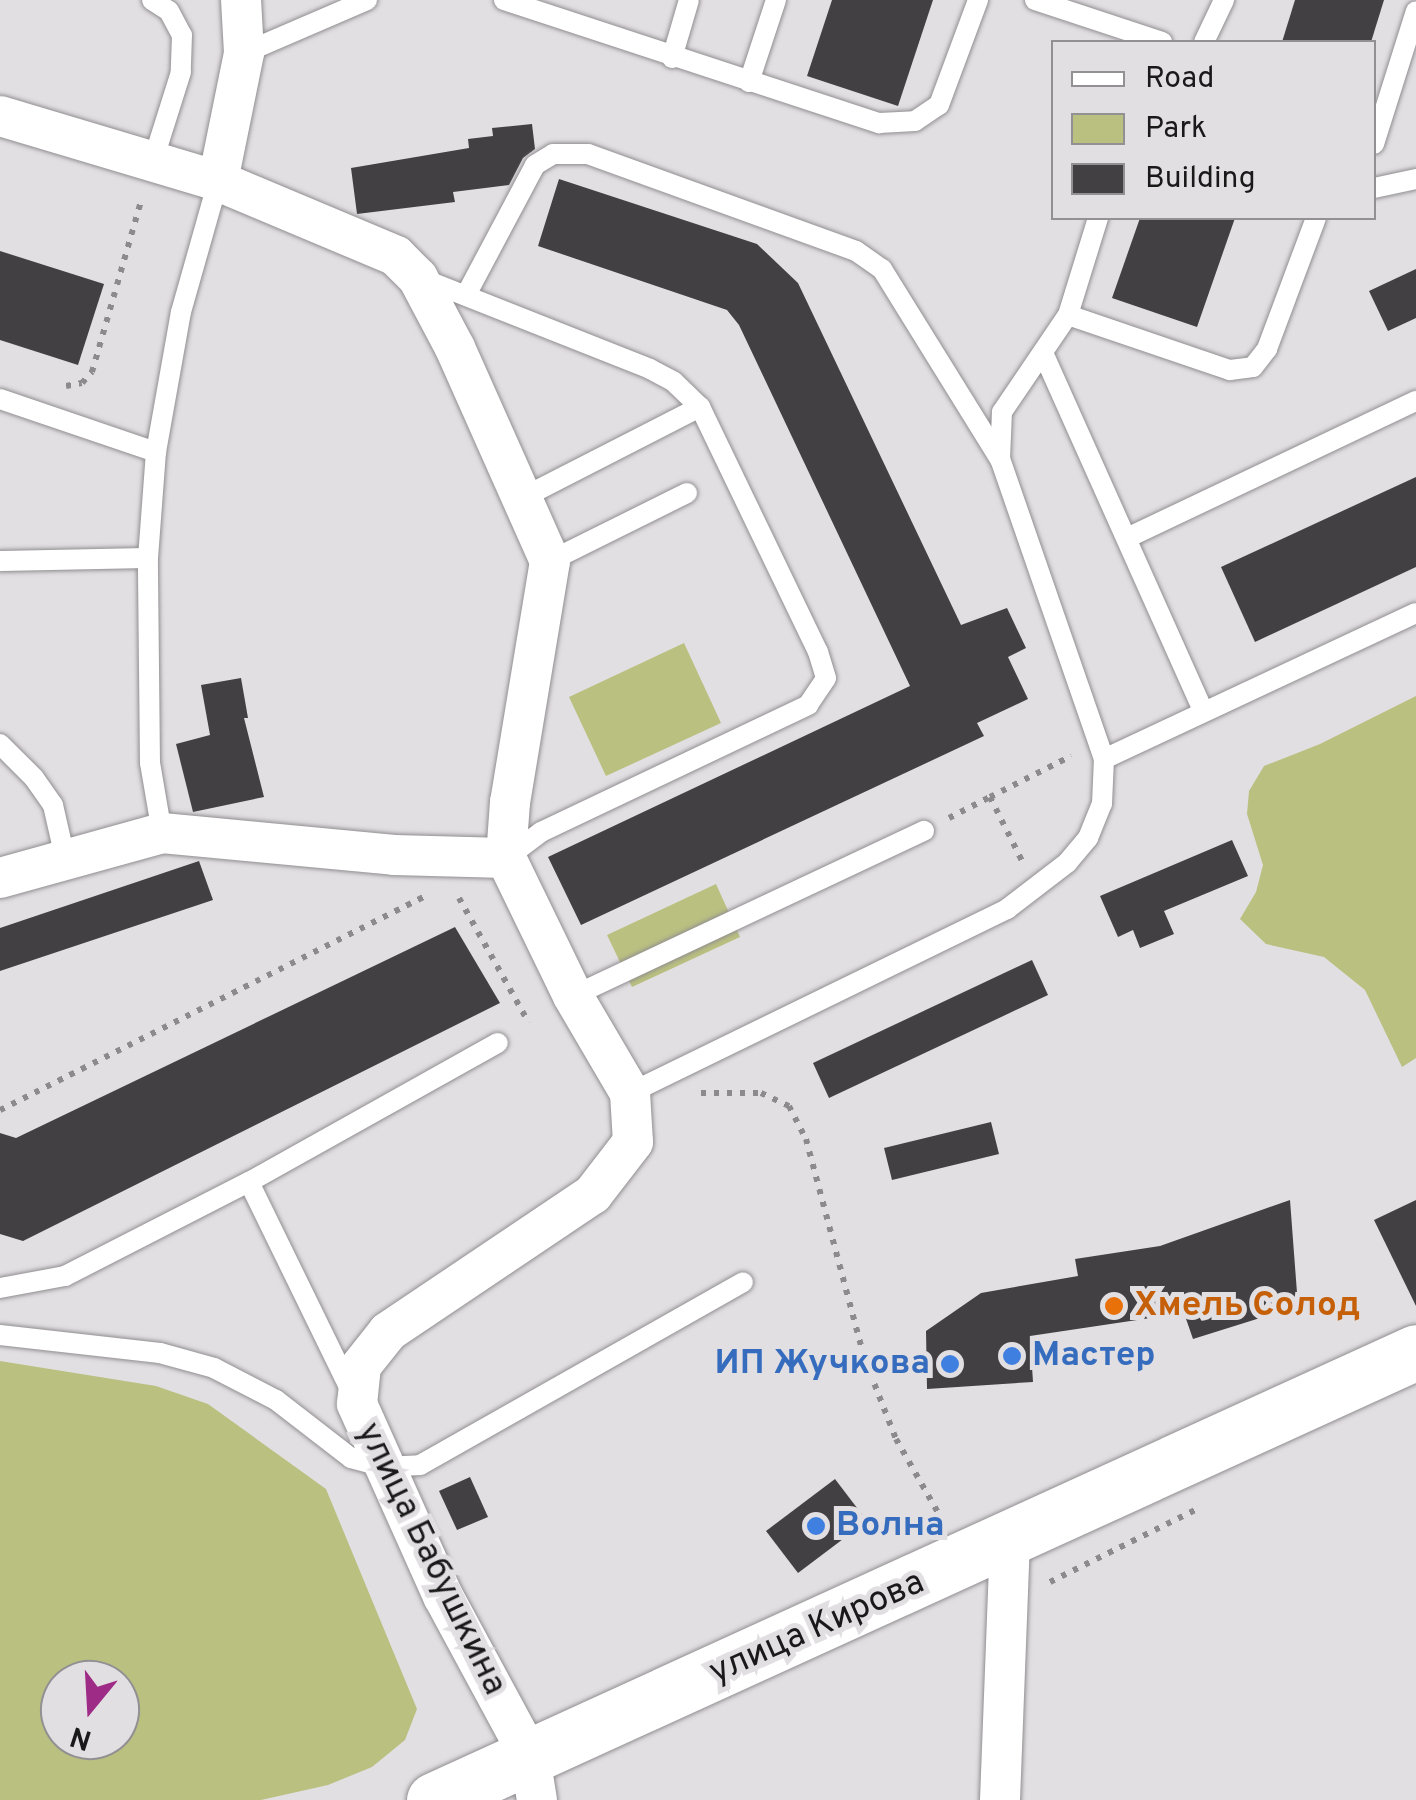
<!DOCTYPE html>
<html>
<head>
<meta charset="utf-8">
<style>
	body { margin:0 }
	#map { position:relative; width:1416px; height:1800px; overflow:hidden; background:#e2dfe2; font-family:Overpass,sans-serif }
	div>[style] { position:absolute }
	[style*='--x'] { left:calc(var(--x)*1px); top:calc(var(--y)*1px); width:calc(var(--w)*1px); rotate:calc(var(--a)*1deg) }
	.green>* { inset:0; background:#bac080 }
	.building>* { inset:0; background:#424042 }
	.path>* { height:6px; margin-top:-3px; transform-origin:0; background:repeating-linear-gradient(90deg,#8c8a8c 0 5px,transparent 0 13px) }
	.roads { filter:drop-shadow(0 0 2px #918e91) drop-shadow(0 0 2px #918e91) }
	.service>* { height:20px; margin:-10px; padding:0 10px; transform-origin:10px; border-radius:10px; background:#fff }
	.minor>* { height:40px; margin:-20px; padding:0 20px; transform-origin:20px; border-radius:20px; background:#fff }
	.primary>* { height:55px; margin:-27.5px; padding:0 27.5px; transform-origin:27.5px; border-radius:27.5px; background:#fff }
	.dots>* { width:28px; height:28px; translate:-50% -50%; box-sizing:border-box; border:5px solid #e2dfe2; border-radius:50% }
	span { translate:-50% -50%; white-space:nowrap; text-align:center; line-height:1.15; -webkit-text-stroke:10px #e2dfe2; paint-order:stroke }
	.food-label { font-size:35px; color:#c56008; font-weight:700 }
	.left { translate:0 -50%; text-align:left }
	.shop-label { font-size:35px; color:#366cbe; font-weight:700 }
	.right { translate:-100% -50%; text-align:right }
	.street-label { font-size:35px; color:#1a191a }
	.legend { position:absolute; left:1051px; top:40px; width:325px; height:180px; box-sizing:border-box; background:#e2dfe2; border:2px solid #929092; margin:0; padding:12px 18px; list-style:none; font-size:30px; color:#1a191a }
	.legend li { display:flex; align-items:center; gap:20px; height:50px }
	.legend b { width:50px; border:2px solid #929092 }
	.north { position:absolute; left:40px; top:1660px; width:100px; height:100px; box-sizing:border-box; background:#e2dfe2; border:2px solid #929092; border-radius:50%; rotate:198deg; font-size:28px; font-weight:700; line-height:40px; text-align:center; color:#1a191a }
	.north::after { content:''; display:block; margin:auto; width:35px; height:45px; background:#9e2b86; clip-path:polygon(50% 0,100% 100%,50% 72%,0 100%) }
</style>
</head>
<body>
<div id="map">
	<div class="green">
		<div style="clip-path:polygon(684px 643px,721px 723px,606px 776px,569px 697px)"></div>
		<div style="clip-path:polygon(1416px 696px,1416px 1058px,1402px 1067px,1365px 990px,1324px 957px,1266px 944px,1240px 919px,1256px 892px,1263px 865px,1247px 814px,1249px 791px,1264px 766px,1320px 744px)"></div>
		<div style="clip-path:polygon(716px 884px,740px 937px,632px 987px,607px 935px)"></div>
		<div style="clip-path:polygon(evenodd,0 1361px,156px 1386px,208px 1404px,326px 1489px,417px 1709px,405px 1740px,372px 1767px,328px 1785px,261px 1800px,0 1800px,0 1361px,60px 1680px,120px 1680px,120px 1740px,60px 1740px,60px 1680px)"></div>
	</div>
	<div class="building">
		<div style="clip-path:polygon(832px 0,933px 0,898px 106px,807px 76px)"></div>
		<div style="clip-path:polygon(1295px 0,1384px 0,1371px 42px,1282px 42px)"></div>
		<div style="clip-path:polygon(532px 124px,535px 149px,523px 158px,509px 185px,453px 192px,455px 202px,357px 214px,351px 168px,469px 148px,468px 139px,493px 136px,492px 128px)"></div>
		<div style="clip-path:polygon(559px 179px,757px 244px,798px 283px,961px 625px,1007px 608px,1026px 648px,1008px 657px,1028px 699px,977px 723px,984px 736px,581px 925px,548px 857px,910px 686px,739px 325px,727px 310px,538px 246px)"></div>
		<div style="clip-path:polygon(1140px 218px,1235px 218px,1197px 327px,1112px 298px)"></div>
		<div style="clip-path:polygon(0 251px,104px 284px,78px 365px,0 340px)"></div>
		<div style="clip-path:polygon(1416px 269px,1416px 318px,1388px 331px,1369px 291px)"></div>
		<div style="clip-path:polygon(1416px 477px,1416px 567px,1255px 642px,1221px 567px)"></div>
		<div style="clip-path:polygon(241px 678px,248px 718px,244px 718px,264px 797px,193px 812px,176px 744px,210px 735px,201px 685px)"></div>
		<div style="clip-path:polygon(1232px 840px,1248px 876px,1164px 911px,1174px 934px,1140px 948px,1133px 930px,1118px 937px,1100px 896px)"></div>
		<div style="clip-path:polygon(199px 861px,213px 900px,0 971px,0 928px)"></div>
		<div style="clip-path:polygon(455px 927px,500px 1003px,23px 1241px,0 1234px,0 1133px,16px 1138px)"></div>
		<div style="clip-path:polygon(1032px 960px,1048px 995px,829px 1098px,813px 1063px)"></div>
		<div style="clip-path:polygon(991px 1122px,999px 1154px,892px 1180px,884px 1148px)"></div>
		<div style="clip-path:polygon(1290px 1200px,1298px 1306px,1193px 1339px,1184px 1313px,1030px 1336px,1033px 1382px,927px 1389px,926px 1331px,981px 1293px,1078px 1276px,1075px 1259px,1160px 1246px)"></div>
		<div style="clip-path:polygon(1416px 1200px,1416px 1306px,1374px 1220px)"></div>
		<div style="clip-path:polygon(470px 1477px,488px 1517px,457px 1530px,439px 1491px)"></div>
		<div style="clip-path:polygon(835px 1479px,867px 1521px,798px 1573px,766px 1531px)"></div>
	</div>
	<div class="path">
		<div style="--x:66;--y:386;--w:16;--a:-11"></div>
		<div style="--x:82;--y:383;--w:15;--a:-48"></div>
		<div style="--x:92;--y:372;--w:181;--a:-74"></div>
		<div style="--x:990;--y:797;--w:91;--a:-26.8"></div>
		<div style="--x:949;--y:818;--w:46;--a:-27.1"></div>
		<div style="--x:990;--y:797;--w:72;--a:63.4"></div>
		<div style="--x:459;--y:898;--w:143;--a:60.8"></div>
		<div style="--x:701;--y:1093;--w:60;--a:0"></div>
		<div style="--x:761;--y:1093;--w:31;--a:25"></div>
		<div style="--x:789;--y:1106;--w:37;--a:63"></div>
		<div style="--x:806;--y:1139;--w:229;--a:75.1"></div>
		<div style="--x:865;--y:1360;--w:85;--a:68.6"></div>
		<div style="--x:896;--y:1439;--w:91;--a:60.3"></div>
		<div style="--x:0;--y:1110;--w:474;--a:-26.7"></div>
		<div style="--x:1050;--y:1582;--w:162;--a:-26.4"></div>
	</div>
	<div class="roads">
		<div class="service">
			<div style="--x:152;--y:0;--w:20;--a:33"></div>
			<div style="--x:169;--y:11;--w:27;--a:62"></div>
			<div style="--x:182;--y:35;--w:37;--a:92"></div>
			<div style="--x:181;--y:72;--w:96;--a:107.5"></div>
			<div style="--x:504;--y:0;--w:395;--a:18.2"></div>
			<div style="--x:879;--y:123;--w:36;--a:-3"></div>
			<div style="--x:915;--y:121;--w:29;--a:-34"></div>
			<div style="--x:939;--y:105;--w:112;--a:-69.6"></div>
			<div style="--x:1035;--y:0;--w:134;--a:18.3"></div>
			<div style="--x:1204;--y:42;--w:47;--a:-64.5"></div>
			<div style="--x:244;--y:53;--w:134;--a:-23.3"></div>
			<div style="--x:672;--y:58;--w:60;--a:-73.7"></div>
			<div style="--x:749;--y:82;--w:86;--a:-71.8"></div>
			<div style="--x:1374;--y:144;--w:139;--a:-72.5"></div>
			<div style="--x:1374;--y:188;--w:43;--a:-12.1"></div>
			<div style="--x:423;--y:279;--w:244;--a:21.6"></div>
			<div style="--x:650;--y:369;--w:27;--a:28"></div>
			<div style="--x:674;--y:382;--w:36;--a:44"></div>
			<div style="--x:466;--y:295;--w:147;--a:-62"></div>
			<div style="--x:535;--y:165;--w:21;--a:-31"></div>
			<div style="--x:553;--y:154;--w:35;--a:0"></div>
			<div style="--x:588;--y:154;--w:285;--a:19.9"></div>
			<div style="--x:856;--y:251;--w:32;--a:35"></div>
			<div style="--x:882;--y:269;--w:224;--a:58.2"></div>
			<div style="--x:1068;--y:315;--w:171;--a:18.8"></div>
			<div style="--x:1230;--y:370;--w:23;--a:-7"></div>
			<div style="--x:1253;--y:367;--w:23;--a:-52"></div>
			<div style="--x:1267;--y:349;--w:140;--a:-69.5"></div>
			<div style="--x:1044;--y:355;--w:389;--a:65.9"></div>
			<div style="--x:0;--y:399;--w:165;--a:18.8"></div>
			<div style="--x:1127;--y:538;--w:320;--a:-25.4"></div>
			<div style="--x:0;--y:561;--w:148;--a:-1.2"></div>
			<div style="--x:550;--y:561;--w:153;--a:-26.4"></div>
			<div style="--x:0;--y:744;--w:48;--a:45"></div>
			<div style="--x:34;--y:778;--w:33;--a:55"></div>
			<div style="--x:53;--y:805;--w:54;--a:77.2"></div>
			<div style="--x:1104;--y:759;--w:344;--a:-25.1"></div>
			<div style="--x:162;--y:833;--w:71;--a:-99.7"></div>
			<div style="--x:150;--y:763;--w:205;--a:-90.6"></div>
			<div style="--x:148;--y:558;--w:106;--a:-85.7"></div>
			<div style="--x:156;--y:452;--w:142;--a:-79.9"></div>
			<div style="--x:181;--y:312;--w:136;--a:-74.2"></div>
			<div style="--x:508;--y:857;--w:41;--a:-37.1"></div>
			<div style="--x:541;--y:832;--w:296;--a:-25.4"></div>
			<div style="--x:808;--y:705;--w:32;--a:-56"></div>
			<div style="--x:826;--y:678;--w:27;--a:-107"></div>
			<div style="--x:818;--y:652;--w:272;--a:-115.7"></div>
			<div style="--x:700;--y:407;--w:198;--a:152.9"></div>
			<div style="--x:573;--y:996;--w:388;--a:-25.2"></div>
			<div style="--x:630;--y:1093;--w:420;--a:-26"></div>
			<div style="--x:1007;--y:909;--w:76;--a:-37.5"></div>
			<div style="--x:1067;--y:863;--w:33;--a:-50"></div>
			<div style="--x:1088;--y:838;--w:37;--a:-68"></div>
			<div style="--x:1102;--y:804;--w:45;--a:-87.5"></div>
			<div style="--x:1104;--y:759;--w:318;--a:-109.1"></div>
			<div style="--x:1000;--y:459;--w:47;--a:-87.6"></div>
			<div style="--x:1002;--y:412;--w:117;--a:-55.8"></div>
			<div style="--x:1068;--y:315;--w:102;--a:-72.8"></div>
			<div style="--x:249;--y:1182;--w:235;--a:64"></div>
			<div style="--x:0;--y:1288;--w:66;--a:-10.5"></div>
			<div style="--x:65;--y:1276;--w:207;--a:-27.1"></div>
			<div style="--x:249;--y:1182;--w:285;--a:-29.2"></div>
			<div style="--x:0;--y:1335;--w:161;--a:6.4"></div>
			<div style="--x:160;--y:1353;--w:56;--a:15.5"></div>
			<div style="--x:214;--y:1368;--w:70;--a:27.3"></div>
			<div style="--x:276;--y:1400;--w:95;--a:37.7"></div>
			<div style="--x:351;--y:1458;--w:34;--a:15"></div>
			<div style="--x:384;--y:1467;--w:36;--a:-3"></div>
			<div style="--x:420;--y:1465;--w:371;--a:-29.5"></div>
		</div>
		<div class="minor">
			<div style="--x:0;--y:116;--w:227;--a:16.6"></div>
			<div style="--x:218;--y:181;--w:193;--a:22.8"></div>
			<div style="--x:396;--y:256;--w:31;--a:45"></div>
			<div style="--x:418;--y:278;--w:79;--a:62.1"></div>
			<div style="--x:455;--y:348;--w:233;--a:66"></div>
			<div style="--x:550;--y:561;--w:244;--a:99.4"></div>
			<div style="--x:510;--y:802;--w:56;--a:94.1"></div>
			<div style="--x:506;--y:858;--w:153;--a:64.1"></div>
			<div style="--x:573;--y:996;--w:113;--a:59.6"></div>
			<div style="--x:630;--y:1093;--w:49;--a:86.5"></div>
			<div style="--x:633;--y:1142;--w:66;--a:127.6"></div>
			<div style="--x:593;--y:1194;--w:247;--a:146.1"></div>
			<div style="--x:388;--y:1332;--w:43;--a:128.5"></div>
			<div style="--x:361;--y:1366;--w:38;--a:96"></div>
			<div style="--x:357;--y:1404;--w:210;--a:65.9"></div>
			<div style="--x:443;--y:1596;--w:183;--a:61.6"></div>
			<div style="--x:530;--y:1757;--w:44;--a:80.8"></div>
			<div style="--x:218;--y:181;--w:131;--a:-78.5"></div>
			<div style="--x:244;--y:53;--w:53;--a:-93.2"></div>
			<div style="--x:0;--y:878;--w:168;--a:-15.5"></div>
			<div style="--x:162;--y:833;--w:233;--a:5.4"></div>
			<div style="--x:394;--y:855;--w:112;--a:1.5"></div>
			<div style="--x:1000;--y:1800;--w:263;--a:-87.8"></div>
		</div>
		<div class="primary">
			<div style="--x:434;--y:1800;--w:1079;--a:-24.52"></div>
		</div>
	</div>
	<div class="dots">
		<div style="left:1114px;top:1306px;background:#e8710a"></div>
		<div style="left:1012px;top:1356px;background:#3f7fe0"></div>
		<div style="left:950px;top:1364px;background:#3f7fe0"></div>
		<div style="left:816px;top:1526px;background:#3f7fe0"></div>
	</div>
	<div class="food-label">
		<span class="left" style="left:1134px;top:1306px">Хмель Солод</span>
	</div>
	<div class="shop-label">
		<span class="left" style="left:1032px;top:1356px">Мастер</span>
		<span class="right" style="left:930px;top:1364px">ИП Жучкова</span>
		<span class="left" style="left:836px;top:1526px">Волна</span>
	</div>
	<div class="street-label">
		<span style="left:431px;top:1559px;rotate:64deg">улица Бабушкина</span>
		<span style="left:817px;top:1628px;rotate:-24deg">улица Кирова</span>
	</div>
	<ul class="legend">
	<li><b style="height:12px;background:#fff"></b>Road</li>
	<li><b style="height:28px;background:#bac080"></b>Park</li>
	<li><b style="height:28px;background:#424042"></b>Building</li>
	</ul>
	<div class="north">N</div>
</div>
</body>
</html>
